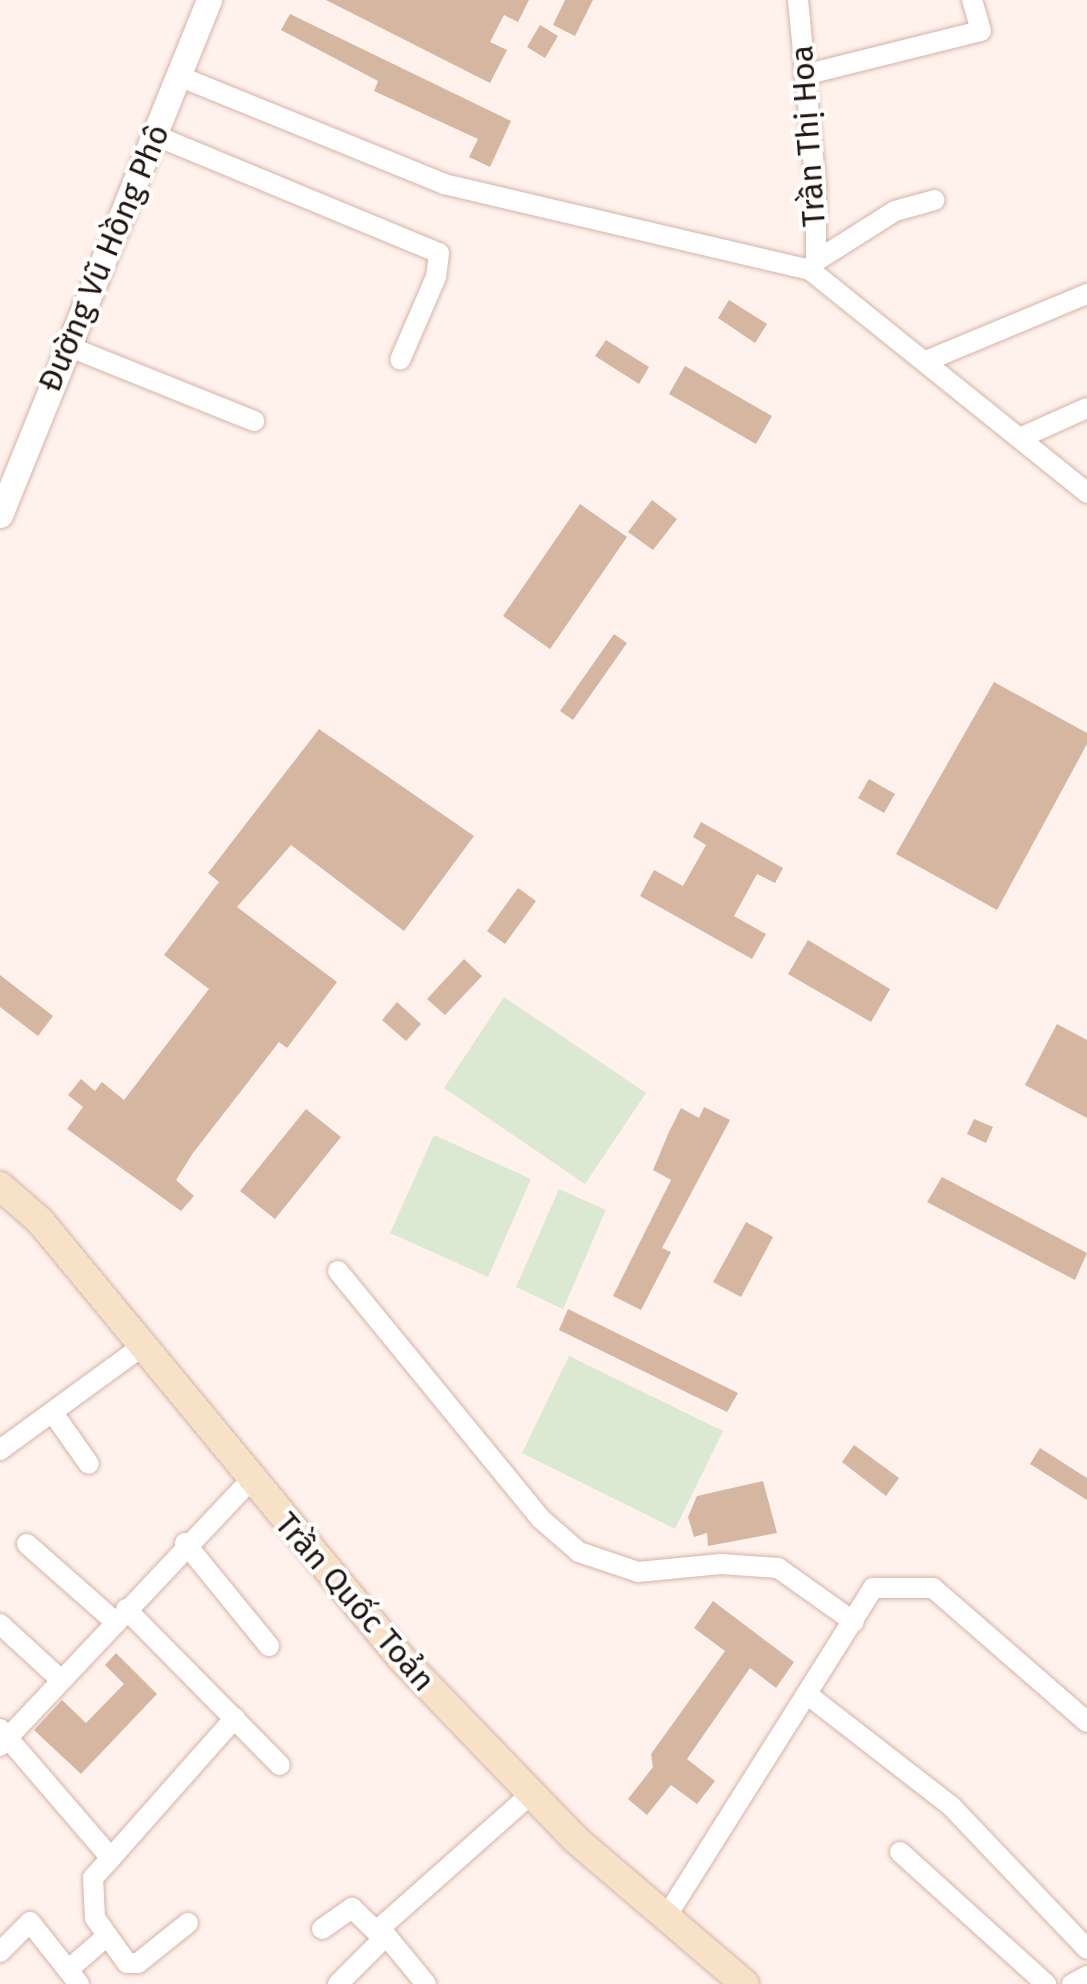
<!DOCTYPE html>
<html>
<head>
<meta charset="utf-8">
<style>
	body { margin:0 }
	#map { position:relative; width:1087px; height:1984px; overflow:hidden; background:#fff1ec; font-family:"Fira Sans",sans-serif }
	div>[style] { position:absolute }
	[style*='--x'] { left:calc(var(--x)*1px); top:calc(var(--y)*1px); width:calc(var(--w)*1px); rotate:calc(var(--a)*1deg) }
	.green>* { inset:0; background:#dbe9d3 }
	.building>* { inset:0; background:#d5b6a0 }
	.roads { filter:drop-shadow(0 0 2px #d4b4a7) drop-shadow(0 0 2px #d4b4a7) }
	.minor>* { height:20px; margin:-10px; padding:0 10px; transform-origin:10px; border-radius:10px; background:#fff }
	.tertiary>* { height:25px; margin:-12.5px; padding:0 12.5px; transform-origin:12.5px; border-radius:12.5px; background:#fff }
	.secondary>* { height:28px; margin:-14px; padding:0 14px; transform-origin:14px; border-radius:14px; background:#f8e2c7 }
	span { translate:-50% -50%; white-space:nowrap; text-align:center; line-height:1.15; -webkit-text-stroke:8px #fff; paint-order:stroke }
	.street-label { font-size:32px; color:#1f140f }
</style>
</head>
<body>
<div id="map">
	<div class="green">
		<div style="clip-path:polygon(504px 997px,646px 1093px,585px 1184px,444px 1088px)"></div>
		<div style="clip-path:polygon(434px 1135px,531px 1179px,488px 1277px,390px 1233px)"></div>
		<div style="clip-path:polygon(559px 1189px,606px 1210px,563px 1309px,516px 1287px)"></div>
		<div style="clip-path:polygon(569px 1356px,723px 1431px,675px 1529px,522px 1453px)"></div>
	</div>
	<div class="building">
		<div style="clip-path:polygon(326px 0,529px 0,518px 22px,504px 15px,490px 42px,507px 50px,490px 83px)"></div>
		<div style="clip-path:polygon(565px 0,593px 0,575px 36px,553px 25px)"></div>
		<div style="clip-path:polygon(290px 14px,511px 121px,490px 167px,469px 157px,478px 139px,374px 91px,378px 81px,281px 30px)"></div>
		<div style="clip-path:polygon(540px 25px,558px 36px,545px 58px,527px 47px)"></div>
		<div style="clip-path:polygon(729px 300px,767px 324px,755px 343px,718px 318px)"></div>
		<div style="clip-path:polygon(606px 340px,649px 367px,639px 384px,595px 356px)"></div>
		<div style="clip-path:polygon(685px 366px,772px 416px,756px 444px,669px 394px)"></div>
		<div style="clip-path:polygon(652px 500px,677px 519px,653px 550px,628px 532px)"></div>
		<div style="clip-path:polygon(580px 504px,627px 537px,550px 649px,503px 616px)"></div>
		<div style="clip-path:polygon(614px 634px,627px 643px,573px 720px,560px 711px)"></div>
		<div style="clip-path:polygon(994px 682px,1087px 733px,1087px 744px,997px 910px,896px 854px)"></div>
		<div style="clip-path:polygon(319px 729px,474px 836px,404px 931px,291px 845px,237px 907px,337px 982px,287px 1048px,279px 1042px,193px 1153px,176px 1180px,194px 1196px,181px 1211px,67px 1129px,83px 1107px,68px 1095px,81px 1079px,95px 1091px,102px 1082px,124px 1100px,209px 989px,164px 955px,219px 882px,208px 873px)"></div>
		<div style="clip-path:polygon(869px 779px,895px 794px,884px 813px,858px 798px)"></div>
		<div style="clip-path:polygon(701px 822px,783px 868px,775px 883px,757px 874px,734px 916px,766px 934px,752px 959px,640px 896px,654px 870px,683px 886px,706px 845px,693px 837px)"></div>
		<div style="clip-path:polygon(518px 888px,536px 901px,505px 944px,487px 931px)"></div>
		<div style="clip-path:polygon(808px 940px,890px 989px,871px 1022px,788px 974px)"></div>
		<div style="clip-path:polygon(464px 959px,482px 976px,445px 1015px,427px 999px)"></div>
		<div style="clip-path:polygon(0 975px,53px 1016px,38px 1036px,0 1007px)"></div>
		<div style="clip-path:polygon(397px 1002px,421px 1024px,406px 1041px,382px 1020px)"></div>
		<div style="clip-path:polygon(1057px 1024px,1087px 1040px,1087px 1118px,1025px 1085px)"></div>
		<div style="clip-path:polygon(704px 1107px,730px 1120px,662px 1248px,671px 1252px,641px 1310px,613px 1296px,671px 1180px,653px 1170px,669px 1132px,681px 1108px,699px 1118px)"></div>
		<div style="clip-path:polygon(306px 1109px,341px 1137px,275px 1219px,240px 1191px)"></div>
		<div style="clip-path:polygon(974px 1119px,993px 1127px,986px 1143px,967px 1134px)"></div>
		<div style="clip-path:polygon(942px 1177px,1087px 1253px,1075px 1280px,927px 1202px)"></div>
		<div style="clip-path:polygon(746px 1222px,773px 1237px,741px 1297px,713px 1282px)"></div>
		<div style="clip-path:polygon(568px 1309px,738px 1393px,727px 1412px,559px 1330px)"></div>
		<div style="clip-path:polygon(854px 1445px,899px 1478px,886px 1496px,842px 1462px)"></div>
		<div style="clip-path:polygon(1040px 1448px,1087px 1478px,1087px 1500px,1030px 1464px)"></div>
		<div style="clip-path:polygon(763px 1481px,777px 1533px,708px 1546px,707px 1533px,694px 1537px,688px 1517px,697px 1496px)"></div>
		<div style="clip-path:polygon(713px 1601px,794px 1662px,776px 1688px,750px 1668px,687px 1759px,715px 1781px,697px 1804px,671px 1785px,647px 1815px,628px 1799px,653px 1767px,651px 1754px,725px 1651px,694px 1628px)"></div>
		<div style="clip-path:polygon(116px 1653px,157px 1694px,81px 1774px,34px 1730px,62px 1700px,86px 1723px,124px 1684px,105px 1665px)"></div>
	</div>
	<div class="roads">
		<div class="minor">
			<div style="--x:798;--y:0;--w:188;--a:84.5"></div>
			<div style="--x:816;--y:187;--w:74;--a:90"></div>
			<div style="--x:816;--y:261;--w:11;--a:124"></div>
			<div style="--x:804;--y:75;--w:182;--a:-14"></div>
			<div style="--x:981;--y:31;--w:32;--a:-106"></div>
			<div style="--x:181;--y:77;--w:284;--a:22.1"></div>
			<div style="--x:444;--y:184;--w:376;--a:13.2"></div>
			<div style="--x:810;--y:270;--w:356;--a:38.8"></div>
			<div style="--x:154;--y:135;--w:308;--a:22.5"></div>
			<div style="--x:439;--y:253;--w:24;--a:97"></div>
			<div style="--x:436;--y:277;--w:90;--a:113.4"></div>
			<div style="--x:816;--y:261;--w:93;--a:-32.3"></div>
			<div style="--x:895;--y:211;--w:41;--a:-15.4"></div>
			<div style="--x:65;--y:345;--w:204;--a:21.9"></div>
			<div style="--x:926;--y:361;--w:174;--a:-22.6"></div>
			<div style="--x:1020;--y:438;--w:73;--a:-24.1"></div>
			<div style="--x:338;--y:1271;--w:320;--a:50.7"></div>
			<div style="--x:541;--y:1519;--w:50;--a:41"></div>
			<div style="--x:579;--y:1552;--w:62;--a:18.7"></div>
			<div style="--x:638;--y:1572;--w:83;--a:-5.5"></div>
			<div style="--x:721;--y:1564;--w:57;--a:4"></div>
			<div style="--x:778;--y:1568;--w:93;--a:35.4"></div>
			<div style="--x:53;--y:1413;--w:62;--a:54.8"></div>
			<div style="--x:0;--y:1450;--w:178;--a:-36.1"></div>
			<div style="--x:185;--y:1543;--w:133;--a:50.8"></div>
			<div style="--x:27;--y:1544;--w:116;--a:41.5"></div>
			<div style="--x:126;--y:1609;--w:219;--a:45.4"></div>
			<div style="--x:0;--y:1624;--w:83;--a:42.6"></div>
			<div style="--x:808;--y:1695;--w:181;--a:37.8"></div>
			<div style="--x:951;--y:1806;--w:197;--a:46.4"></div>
			<div style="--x:0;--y:1729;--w:170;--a:49.3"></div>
			<div style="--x:111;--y:1858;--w:187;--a:-48.5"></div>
			<div style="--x:0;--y:1746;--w:364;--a:-46.7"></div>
			<div style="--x:900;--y:1852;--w:197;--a:42.1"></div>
			<div style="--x:111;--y:1858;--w:27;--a:132"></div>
			<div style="--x:93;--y:1878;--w:40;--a:87.1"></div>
			<div style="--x:95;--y:1918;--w:55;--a:54.6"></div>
			<div style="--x:127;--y:1963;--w:11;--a:0"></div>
			<div style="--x:138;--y:1963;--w:64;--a:-38.7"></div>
			<div style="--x:666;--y:1917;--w:389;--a:-57.8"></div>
			<div style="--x:873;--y:1588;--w:60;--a:0"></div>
			<div style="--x:933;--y:1588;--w:204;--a:41"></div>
			<div style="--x:322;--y:1929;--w:37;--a:-35"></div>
			<div style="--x:352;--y:1908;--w:36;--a:44"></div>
			<div style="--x:0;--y:1952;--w:42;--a:-45"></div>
			<div style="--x:30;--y:1922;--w:79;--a:51.7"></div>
			<div style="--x:68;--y:1970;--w:52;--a:-41.1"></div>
			<div style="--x:338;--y:1984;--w:64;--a:-45"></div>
			<div style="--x:426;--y:1984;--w:72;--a:-129.4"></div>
			<div style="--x:380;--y:1928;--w:200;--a:-41.6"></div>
			<div style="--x:1072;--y:1984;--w:17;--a:-28"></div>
		</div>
		<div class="tertiary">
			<div style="--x:0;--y:515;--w:556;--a:-67.91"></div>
		</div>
		<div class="secondary">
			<div style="--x:0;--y:1186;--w:53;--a:41.2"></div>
			<div style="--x:40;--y:1221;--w:568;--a:50.43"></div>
			<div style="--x:402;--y:1659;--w:250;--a:46.1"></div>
			<div style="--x:575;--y:1839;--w:223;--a:40.5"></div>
		</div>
	</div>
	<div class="street-label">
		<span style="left:808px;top:136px;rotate:-94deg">Trần Thị Hoa</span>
		<span style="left:104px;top:258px;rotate:-67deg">Đường Vũ Hồng Phô</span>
		<span style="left:355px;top:1602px;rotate:49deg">Trần Quốc Toản</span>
	</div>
</div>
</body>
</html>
